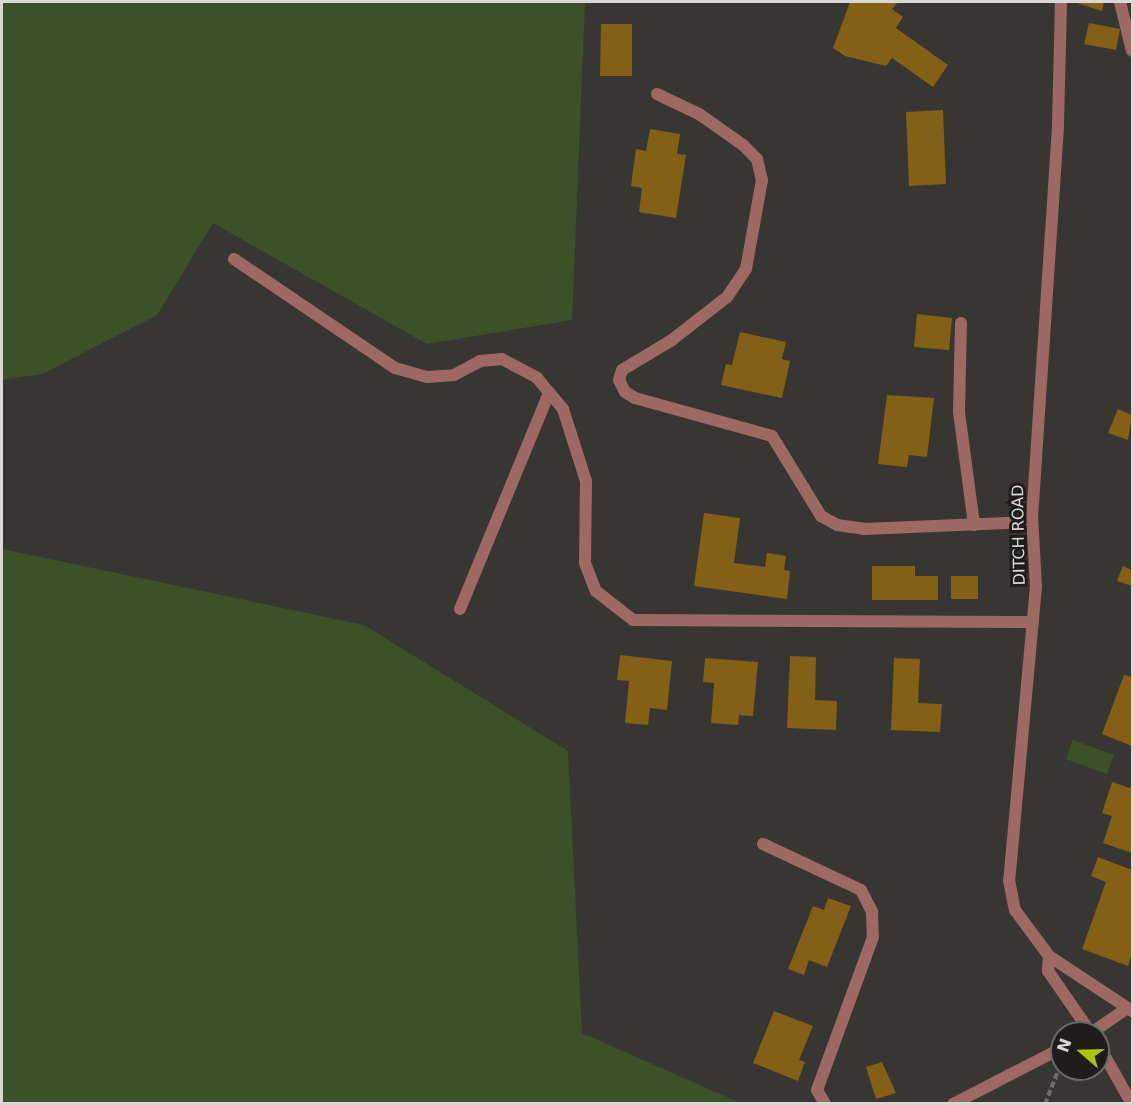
<!DOCTYPE html>
<html>
<head>
<meta charset="utf-8">
<style>
	body { margin:0 }
	#map { position:relative; width:1134px; height:1105px; overflow:hidden; background:#383632; font-family:"DejaVu Sans",sans-serif }
	div>[style] { position:absolute }
	[style*='--x'] { left:calc(var(--x)*1px); top:calc(var(--y)*1px); width:calc(var(--w)*1px); rotate:calc(var(--a)*1deg) }
	.green>* { inset:0; background:#3d5128 }
	.building>* { inset:0; background:#845f16 }
	.path>* { height:4px; margin-top:-2px; transform-origin:0; background:repeating-linear-gradient(90deg,#6f6d6a 0 6px,transparent 0 9px) }
	.service>* { height:12px; margin:-6px; padding:0 6px; transform-origin:6px; border-radius:6px; background:#9f6963 }
	.minor>* { height:12px; margin:-6px; padding:0 6px; transform-origin:6px; border-radius:6px; background:#9f6963 }
	span { translate:-50% -50%; white-space:nowrap; text-align:center; line-height:1.15; -webkit-text-stroke:6px #1e1d1c; paint-order:stroke }
	.street-label { font-size:16px; color:#d9d8d5 }
	.frame { position:absolute; inset:0; border:3px solid #d9d8d5; pointer-events:none }
	.north { position:absolute; left:1050px; top:1021px; width:60px; height:60px; box-sizing:border-box; background:#1e1d1c; border:2px solid #696866; border-radius:50%; rotate:290deg; font-size:16px; font-weight:700; line-height:24px; text-align:center; color:#d9d8d5 }
	.north::after { content:''; display:block; margin:auto; width:21px; height:27px; background:#b0c501; clip-path:polygon(50% 0,100% 100%,50% 72%,0 100%) }
</style>
</head>
<body>
<div id="map">
	<div class="green">
		<div style="clip-path:polygon(2px 2px,585px 2px,572px 320px,427px 344px,213px 223px,157px 315px,42px 374px,2px 380px)"></div>
		<div style="clip-path:polygon(2px 549px,364px 625px,568px 751px,582px 1033px,740px 1103px,2px 1103px)"></div>
		<div style="clip-path:polygon(1073px 740px,1114px 755px,1107px 774px,1066px 759px)"></div>
	</div>
	<div class="building">
		<div style="clip-path:polygon(850px 2px,898px 2px,892px 9px,903px 17px,896px 28px,948px 65px,933px 87px,892px 58px,886px 66px,845px 56px,833px 48px)"></div>
		<div style="clip-path:polygon(1074px 2px,1104px 2px,1102px 11px)"></div>
		<div style="clip-path:polygon(1089px 23px,1120px 29px,1116px 50px,1084px 44px)"></div>
		<div style="clip-path:polygon(601px 24px,632px 24px,632px 76px,600px 76px)"></div>
		<div style="clip-path:polygon(943px 110px,946px 184px,909px 186px,906px 112px)"></div>
		<div style="clip-path:polygon(650px 129px,680px 134px,677px 154px,686px 155px,676px 218px,639px 212px,642px 188px,631px 186px,636px 149px,646px 151px)"></div>
		<div style="clip-path:polygon(917px 314px,952px 318px,949px 350px,914px 347px)"></div>
		<div style="clip-path:polygon(740px 332px,786px 342px,782px 359px,790px 361px,782px 398px,721px 385px,726px 364px,732px 365px)"></div>
		<div style="clip-path:polygon(887px 395px,934px 398px,927px 457px,909px 455px,907px 467px,878px 464px)"></div>
		<div style="clip-path:polygon(1118px 409px,1132px 415px,1128px 440px,1108px 433px)"></div>
		<div style="clip-path:polygon(704px 513px,740px 518px,734px 563px,765px 567px,767px 553px,786px 556px,784px 570px,790px 571px,787px 599px,694px 586px)"></div>
		<div style="clip-path:polygon(872px 566px,915px 566px,915px 576px,938px 576px,938px 600px,872px 600px)"></div>
		<div style="clip-path:polygon(1123px 566px,1132px 570px,1132px 586px,1117px 581px)"></div>
		<div style="clip-path:polygon(951px 576px,978px 576px,978px 599px,951px 599px)"></div>
		<div style="clip-path:polygon(620px 655px,672px 661px,667px 710px,650px 708px,648px 725px,625px 723px,629px 681px,617px 680px)"></div>
		<div style="clip-path:polygon(790px 656px,816px 657px,815px 700px,837px 701px,836px 730px,787px 728px)"></div>
		<div style="clip-path:polygon(705px 658px,758px 662px,753px 716px,739px 715px,738px 725px,711px 723px,714px 683px,703px 682px)"></div>
		<div style="clip-path:polygon(894px 658px,920px 659px,918px 703px,942px 704px,940px 732px,891px 730px)"></div>
		<div style="clip-path:polygon(1124px 675px,1132px 677px,1132px 746px,1102px 734px)"></div>
		<div style="clip-path:polygon(1112px 782px,1130px 788px,1132px 782px,1132px 853px,1103px 843px,1112px 816px,1102px 813px)"></div>
		<div style="clip-path:polygon(1098px 857px,1132px 870px,1132px 953px,1128px 966px,1082px 949px,1106px 882px,1091px 876px)"></div>
		<div style="clip-path:polygon(828px 898px,851px 906px,827px 967px,809px 960px,804px 975px,788px 969px,813px 906px,824px 910px)"></div>
		<div style="clip-path:polygon(774px 1011px,813px 1026px,799px 1060px,805px 1062px,798px 1081px,753px 1063px)"></div>
		<div style="clip-path:polygon(882px 1062px,896px 1093px,876px 1099px,866px 1067px)"></div>
	</div>
	<div class="path">
		<div style="--x:1045;--y:1104;--w:41;--a:-68.5"></div>
	</div>
	<div class="service">
		<div style="--x:1120;--y:2;--w:50;--a:76.2"></div>
		<div style="--x:657;--y:94;--w:47;--a:25.5"></div>
		<div style="--x:699;--y:114;--w:54;--a:35.2"></div>
		<div style="--x:743;--y:145;--w:20;--a:45"></div>
		<div style="--x:757;--y:159;--w:22;--a:77"></div>
		<div style="--x:762;--y:180;--w:90;--a:100.2"></div>
		<div style="--x:746;--y:269;--w:34;--a:124"></div>
		<div style="--x:727;--y:297;--w:70;--a:142"></div>
		<div style="--x:672;--y:340;--w:58;--a:149"></div>
		<div style="--x:622;--y:370;--w:10;--a:107"></div>
		<div style="--x:619;--y:380;--w:13;--a:63"></div>
		<div style="--x:625;--y:392;--w:12;--a:31"></div>
		<div style="--x:635;--y:398;--w:142;--a:15.5"></div>
		<div style="--x:772;--y:436;--w:94;--a:58.5"></div>
		<div style="--x:821;--y:516;--w:18;--a:29"></div>
		<div style="--x:837;--y:525;--w:27;--a:8"></div>
		<div style="--x:864;--y:529;--w:168;--a:-2.4"></div>
		<div style="--x:234;--y:259;--w:194;--a:34.1"></div>
		<div style="--x:395;--y:368;--w:33;--a:16"></div>
		<div style="--x:427;--y:377;--w:27;--a:-4"></div>
		<div style="--x:454;--y:375;--w:30;--a:-28"></div>
		<div style="--x:480;--y:361;--w:22;--a:-5"></div>
		<div style="--x:502;--y:359;--w:40;--a:28"></div>
		<div style="--x:537;--y:378;--w:40;--a:50"></div>
		<div style="--x:563;--y:409;--w:76;--a:72.3"></div>
		<div style="--x:586;--y:481;--w:82;--a:90.7"></div>
		<div style="--x:585;--y:563;--w:30;--a:69"></div>
		<div style="--x:596;--y:591;--w:47;--a:38.1"></div>
		<div style="--x:633;--y:620;--w:400;--a:0.3"></div>
		<div style="--x:961;--y:323;--w:89;--a:91.3"></div>
		<div style="--x:959;--y:412;--w:114;--a:82.4"></div>
		<div style="--x:460;--y:609;--w:234;--a:-67.6"></div>
		<div style="--x:763;--y:844;--w:108;--a:25.1"></div>
		<div style="--x:861;--y:890;--w:25;--a:63"></div>
		<div style="--x:872;--y:912;--w:25;--a:88"></div>
		<div style="--x:873;--y:937;--w:163;--a:110.1"></div>
		<div style="--x:817;--y:1090;--w:16;--a:60"></div>
		<div style="--x:1049;--y:956;--w:15;--a:94"></div>
		<div style="--x:1048;--y:971;--w:75;--a:55.3"></div>
		<div style="--x:1091;--y:1033;--w:42;--a:-34.4"></div>
		<div style="--x:1098;--y:1044;--w:69;--a:60.5"></div>
		<div style="--x:953;--y:1104;--w:123;--a:-27.2"></div>
	</div>
	<div class="minor">
		<div style="--x:1061;--y:2;--w:125;--a:91.4"></div>
		<div style="--x:1058;--y:127;--w:389;--a:93.8"></div>
		<div style="--x:1032;--y:515;--w:71;--a:86.8"></div>
		<div style="--x:1036;--y:586;--w:295;--a:95.2"></div>
		<div style="--x:1009;--y:880;--w:31;--a:79"></div>
		<div style="--x:1015;--y:910;--w:57;--a:53.5"></div>
		<div style="--x:1049;--y:956;--w:100;--a:33.5"></div>
	</div>
	<div class="street-label">
		<span style="left:1019px;top:535px;rotate:-91deg">DITCH ROAD</span>
	</div>
	<div class="frame"></div>
	<div class="north">N</div>
</div>
</body>
</html>
